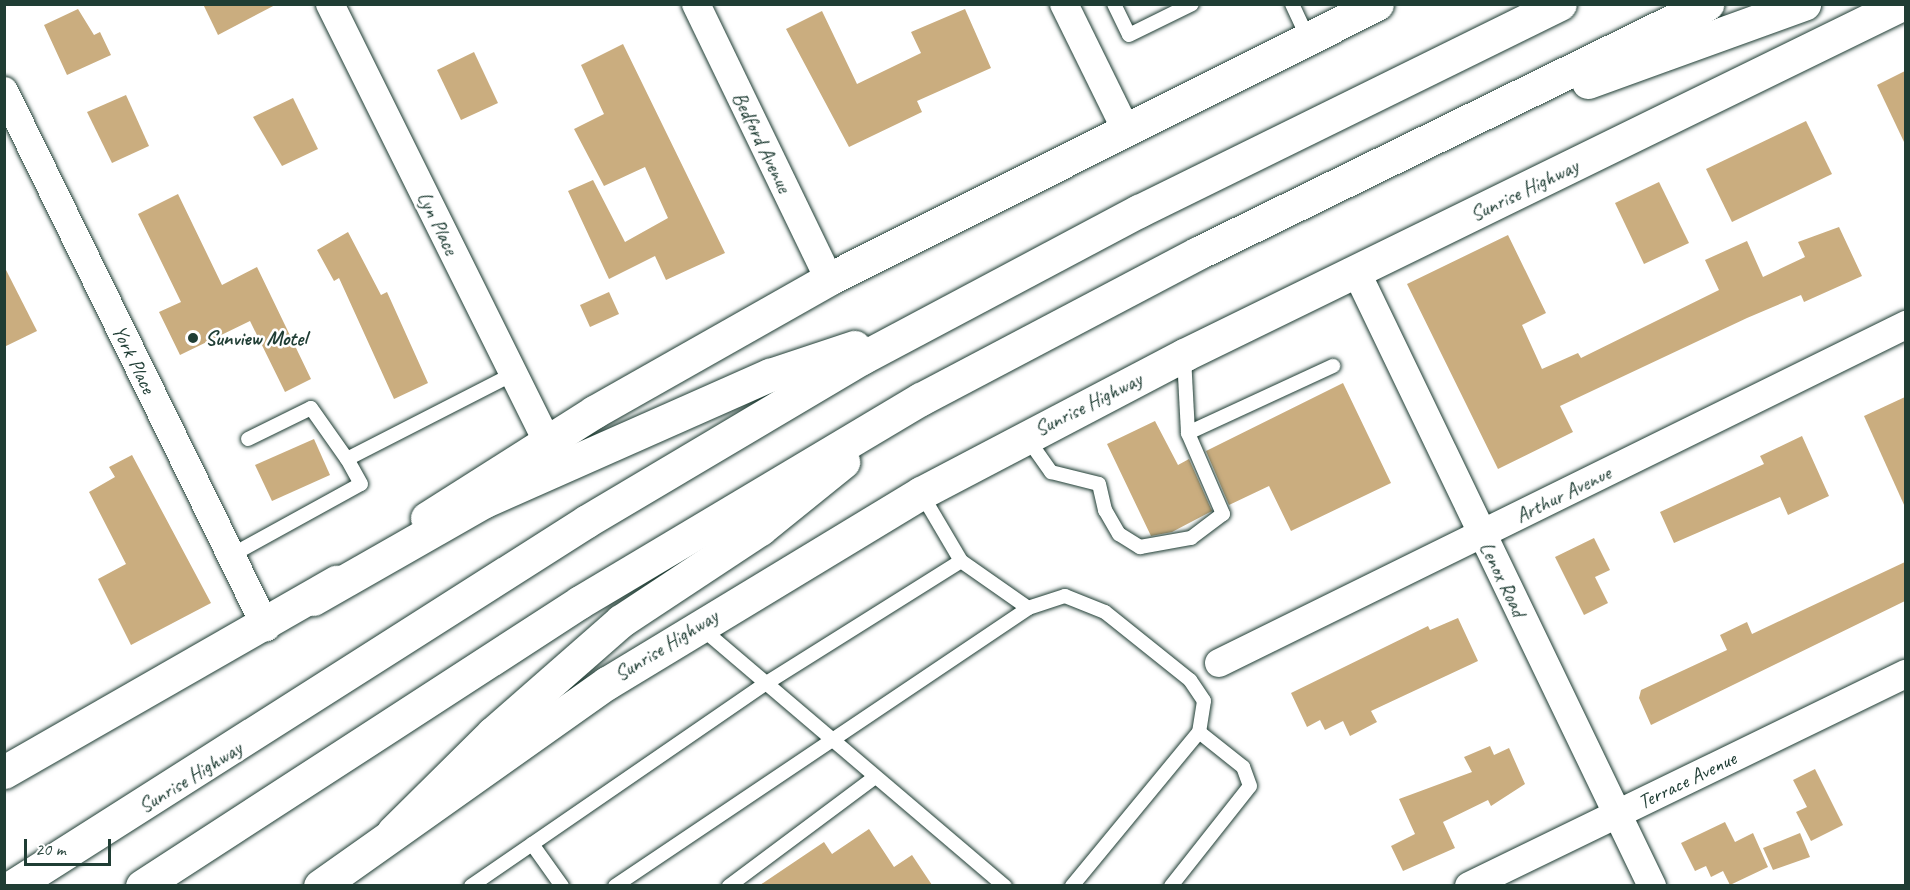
<!DOCTYPE html>
<html>
<head>
<meta charset="utf-8">
<style>
	body { margin:0 }
	#map { position:relative; width:1910px; height:890px; overflow:hidden; background:#fff; font-family:Caveat,sans-serif }
	div>[style] { position:absolute }
	[style*='--x'] { left:calc(var(--x)*1px); top:calc(var(--y)*1px); width:calc(var(--w)*1px); rotate:calc(var(--a)*1deg) }
	.building>* { inset:0; background:#caad7f }
	.roads { filter:drop-shadow(0 0 2px #1f3d34) drop-shadow(0 0 2px #1f3d34) }
	.service>* { height:14px; margin:-7px; padding:0 7px; transform-origin:7px; border-radius:7px; background:#fff }
	.minor>* { height:28px; margin:-14px; padding:0 14px; transform-origin:14px; border-radius:14px; background:#fff }
	.secondary>* { height:33px; margin:-16.5px; padding:0 16.5px; transform-origin:16.5px; border-radius:16.5px; background:#fff }
	.motorway>* { height:33px; margin:-16.5px; padding:0 16.5px; transform-origin:16.5px; border-radius:16.5px; background:#fff }
	.dots>* { width:16px; height:16px; translate:-50% -50%; box-sizing:border-box; border:3px solid #fff; border-radius:50% }
	span { translate:-50% -50%; white-space:nowrap; text-align:center; line-height:1.15; -webkit-text-stroke:5px #fff; paint-order:stroke }
	.street-label { font-size:21px; color:#1f3d34 }
	.poi-label { font-size:21px; color:#1f3d34; font-weight:700 }
	.left { translate:0 -50%; text-align:left }
	.frame { position:absolute; inset:0; border:6px solid #1f3d34; pointer-events:none }
	.scale { position:absolute; left:24px; top:839px; width:87px; height:27px; box-sizing:border-box; border:3px solid #1f3d34; border-top:0; padding-left:8px; font-size:18px; line-height:21px; white-space:nowrap; color:#1f3d34; -webkit-text-stroke:4px #fff; paint-order:stroke }
</style>
</head>
<body>
<div id="map">
	<div class="building">
		<div style="clip-path:polygon(203px 4px,277px 4px,218px 35px)"></div>
		<div style="clip-path:polygon(78px 9px,94px 35px,100px 32px,111px 55px,67px 75px,44px 25px)"></div>
		<div style="clip-path:polygon(965px 9px,991px 68px,917px 101px,922px 112px,849px 147px,786px 29px,822px 11px,857px 84px,921px 53px,911px 32px)"></div>
		<div style="clip-path:polygon(623px 44px,725px 253px,666px 280px,655px 256px,609px 279px,568px 191px,593px 180px,625px 242px,668px 218px,645px 167px,604px 186px,574px 129px,604px 114px,581px 65px)"></div>
		<div style="clip-path:polygon(474px 52px,498px 103px,461px 120px,437px 70px)"></div>
		<div style="clip-path:polygon(1905px 71px,1905px 144px,1877px 85px)"></div>
		<div style="clip-path:polygon(126px 95px,149px 146px,112px 163px,87px 112px)"></div>
		<div style="clip-path:polygon(293px 98px,318px 149px,282px 166px,253px 117px)"></div>
		<div style="clip-path:polygon(1806px 121px,1832px 174px,1732px 222px,1706px 169px)"></div>
		<div style="clip-path:polygon(1659px 182px,1689px 243px,1644px 264px,1615px 203px)"></div>
		<div style="clip-path:polygon(178px 194px,222px 285px,257px 267px,311px 379px,285px 392px,250px 321px,180px 355px,159px 312px,181px 302px,138px 214px)"></div>
		<div style="clip-path:polygon(1839px 227px,1862px 276px,1804px 302px,1801px 295px,1747px 318px,1560px 406px,1573px 432px,1498px 469px,1407px 284px,1508px 235px,1546px 313px,1522px 325px,1542px 369px,1578px 353px,1581px 358px,1719px 290px,1705px 260px,1747px 241px,1763px 277px,1805px 257px,1798px 242px)"></div>
		<div style="clip-path:polygon(348px 232px,381px 295px,387px 292px,428px 383px,394px 399px,339px 278px,334px 281px,317px 250px)"></div>
		<div style="clip-path:polygon(4px 266px,37px 331px,4px 347px)"></div>
		<div style="clip-path:polygon(609px 292px,619px 314px,590px 327px,580px 305px)"></div>
		<div style="clip-path:polygon(1343px 383px,1391px 483px,1291px 531px,1269px 486px,1229px 505px,1206px 451px)"></div>
		<div style="clip-path:polygon(1905px 397px,1905px 507px,1864px 416px)"></div>
		<div style="clip-path:polygon(1155px 421px,1178px 465px,1189px 459px,1212px 511px,1172px 532px,1151px 536px,1107px 444px)"></div>
		<div style="clip-path:polygon(1802px 436px,1829px 496px,1788px 515px,1780px 497px,1674px 543px,1660px 512px,1764px 464px,1760px 456px)"></div>
		<div style="clip-path:polygon(314px 439px,330px 475px,272px 501px,255px 465px)"></div>
		<div style="clip-path:polygon(132px 455px,211px 603px,131px 645px,98px 579px,126px 564px,89px 492px,115px 477px,109px 467px)"></div>
		<div style="clip-path:polygon(1594px 538px,1610px 570px,1595px 577px,1608px 603px,1584px 615px,1555px 557px)"></div>
		<div style="clip-path:polygon(1905px 562px,1905px 601px,1651px 725px,1639px 698px,1641px 690px,1727px 650px,1720px 635px,1747px 622px,1752px 634px)"></div>
		<div style="clip-path:polygon(1458px 618px,1478px 661px,1371px 711px,1377px 722px,1350px 736px,1343px 721px,1325px 730px,1320px 720px,1307px 727px,1291px 693px,1428px 626px,1430px 630px)"></div>
		<div style="clip-path:polygon(1490px 746px,1494px 755px,1509px 748px,1525px 784px,1491px 806px,1488px 800px,1443px 822px,1455px 848px,1403px 871px,1391px 846px,1415px 834px,1399px 799px,1472px 772px,1464px 757px)"></div>
		<div style="clip-path:polygon(1815px 769px,1843px 825px,1811px 841px,1796px 812px,1807px 807px,1793px 780px)"></div>
		<div style="clip-path:polygon(1725px 822px,1735px 842px,1753px 833px,1768px 867px,1730px 885px,1723px 871px,1711px 877px,1706px 866px,1695px 871px,1681px 843px)"></div>
		<div style="clip-path:polygon(869px 829px,894px 867px,912px 855px,932px 885px,760px 885px,824px 842px,832px 854px)"></div>
		<div style="clip-path:polygon(1800px 833px,1810px 857px,1773px 870px,1763px 848px)"></div>
	</div>
	<div class="roads">
		<div class="service">
			<div style="--x:1114;--y:4;--w:34;--a:64"></div>
			<div style="--x:1129;--y:35;--w:70;--a:-26.2"></div>
			<div style="--x:1292;--y:4;--w:38;--a:65"></div>
			<div style="--x:1188;--y:433;--w:160;--a:-24.8"></div>
			<div style="--x:1027;--y:438;--w:42;--a:54.8"></div>
			<div style="--x:1051;--y:472;--w:49;--a:14"></div>
			<div style="--x:1099;--y:484;--w:27;--a:77"></div>
			<div style="--x:1105;--y:510;--w:28;--a:60"></div>
			<div style="--x:1119;--y:534;--w:25;--a:32"></div>
			<div style="--x:1140;--y:547;--w:52;--a:-10"></div>
			<div style="--x:1191;--y:538;--w:40;--a:-37"></div>
			<div style="--x:1223;--y:514;--w:88;--a:-113.4"></div>
			<div style="--x:1188;--y:433;--w:76;--a:-93"></div>
			<div style="--x:248;--y:439;--w:70;--a:-26.2"></div>
			<div style="--x:311;--y:408;--w:62;--a:54.8"></div>
			<div style="--x:921;--y:493;--w:79;--a:59.5"></div>
			<div style="--x:230;--y:556;--w:149;--a:-28.8"></div>
			<div style="--x:361;--y:484;--w:29;--a:-119"></div>
			<div style="--x:347;--y:459;--w:186;--a:-27.1"></div>
			<div style="--x:699;--y:626;--w:402;--a:40.4"></div>
			<div style="--x:532;--y:844;--w:52;--a:54.5"></div>
			<div style="--x:471;--y:886;--w:357;--a:-34.5"></div>
			<div style="--x:765;--y:684;--w:231;--a:-32.1"></div>
			<div style="--x:961;--y:561;--w:82;--a:35"></div>
			<div style="--x:615;--y:886;--w:498;--a:-33.9"></div>
			<div style="--x:1028;--y:608;--w:39;--a:-18"></div>
			<div style="--x:1065;--y:596;--w:43;--a:21.8"></div>
			<div style="--x:1105;--y:612;--w:109;--a:38.7"></div>
			<div style="--x:1190;--y:680;--w:25;--a:56"></div>
			<div style="--x:1204;--y:701;--w:31;--a:99"></div>
			<div style="--x:1199;--y:732;--w:200;--a:129.5"></div>
			<div style="--x:729;--y:886;--w:182;--a:-36.7"></div>
			<div style="--x:1171;--y:886;--w:127;--a:-51.7"></div>
			<div style="--x:1250;--y:786;--w:20;--a:-110"></div>
			<div style="--x:1243;--y:767;--w:56;--a:-141.5"></div>
		</div>
		<div class="minor">
			<div style="--x:330;--y:4;--w:488;--a:63.6"></div>
			<div style="--x:696;--y:4;--w:305;--a:64.2"></div>
			<div style="--x:1064;--y:4;--w:138;--a:63.8"></div>
			<div style="--x:4;--y:91;--w:597;--a:63.95"></div>
			<div style="--x:1356;--y:271;--w:683;--a:64.3"></div>
			<div style="--x:1219;--y:663;--w:766;--a:-26.2"></div>
			<div style="--x:1469;--y:886;--w:486;--a:-25.9"></div>
		</div>
		<div class="secondary">
			<div style="--x:427;--y:518;--w:198;--a:-32.4"></div>
			<div style="--x:594;--y:412;--w:270;--a:-29.5"></div>
			<div style="--x:829;--y:279;--w:613;--a:-26.65"></div>
			<div style="--x:4;--y:772;--w:383;--a:-29.8"></div>
			<div style="--x:320;--y:886;--w:352;--a:-35.3"></div>
			<div style="--x:607;--y:683;--w:367;--a:-31.2"></div>
			<div style="--x:921;--y:493;--w:297;--a:-27.7"></div>
			<div style="--x:1184;--y:355;--w:799;--a:-26.05"></div>
		</div>
		<div class="motorway">
			<div style="--x:1588;--y:82;--w:230;--a:-19.9"></div>
			<div style="--x:313;--y:599;--w:198;--a:-29.7"></div>
			<div style="--x:485;--y:501;--w:312;--a:-23.9"></div>
			<div style="--x:770;--y:375;--w:89;--a:-18.4"></div>
			<div style="--x:393;--y:832;--w:141;--a:-44.7"></div>
			<div style="--x:493;--y:733;--w:170;--a:-41.2"></div>
			<div style="--x:621;--y:621;--w:167;--a:-33.5"></div>
			<div style="--x:760;--y:529;--w:107;--a:-38.9"></div>
			<div style="--x:13;--y:886;--w:680;--a:-32.45"></div>
			<div style="--x:587;--y:521;--w:320;--a:-30.7"></div>
			<div style="--x:862;--y:358;--w:314;--a:-28"></div>
			<div style="--x:1139;--y:211;--w:469;--a:-26.2"></div>
			<div style="--x:142;--y:886;--w:522;--a:-32.96"></div>
			<div style="--x:580;--y:602;--w:397;--a:-30.8"></div>
			<div style="--x:921;--y:399;--w:313;--a:-27.8"></div>
			<div style="--x:1198;--y:253;--w:567;--a:-26.07"></div>
		</div>
	</div>
	<div class="dots">
		<div style="left:193px;top:338px;background:#1f3d34"></div>
	</div>
	<div class="street-label">
		<span style="left:762px;top:142px;rotate:64deg">Bedford Avenue</span>
		<span style="left:1524px;top:190px;rotate:-26deg">Sunrise Highway</span>
		<span style="left:438px;top:223px;rotate:64deg">Lyn Place</span>
		<span style="left:134px;top:359px;rotate:64deg">York Place</span>
		<span style="left:1088px;top:404px;rotate:-27deg">Sunrise Highway</span>
		<span style="left:1563px;top:494px;rotate:-26deg">Arthur Avenue</span>
		<span style="left:1503px;top:579px;rotate:64deg">Lenox Road</span>
		<span style="left:666px;top:645px;rotate:-32deg">Sunrise Highway</span>
		<span style="left:190px;top:777px;rotate:-32deg">Sunrise Highway</span>
		<span style="left:1687px;top:780px;rotate:-26deg">Terrace Avenue</span>
	</div>
	<div class="poi-label">
		<span class="left" style="left:205px;top:338px">Sunview Motel</span>
	</div>
	<div class="frame"></div>
	<div class="scale">20 m</div>
</div>
</body>
</html>
